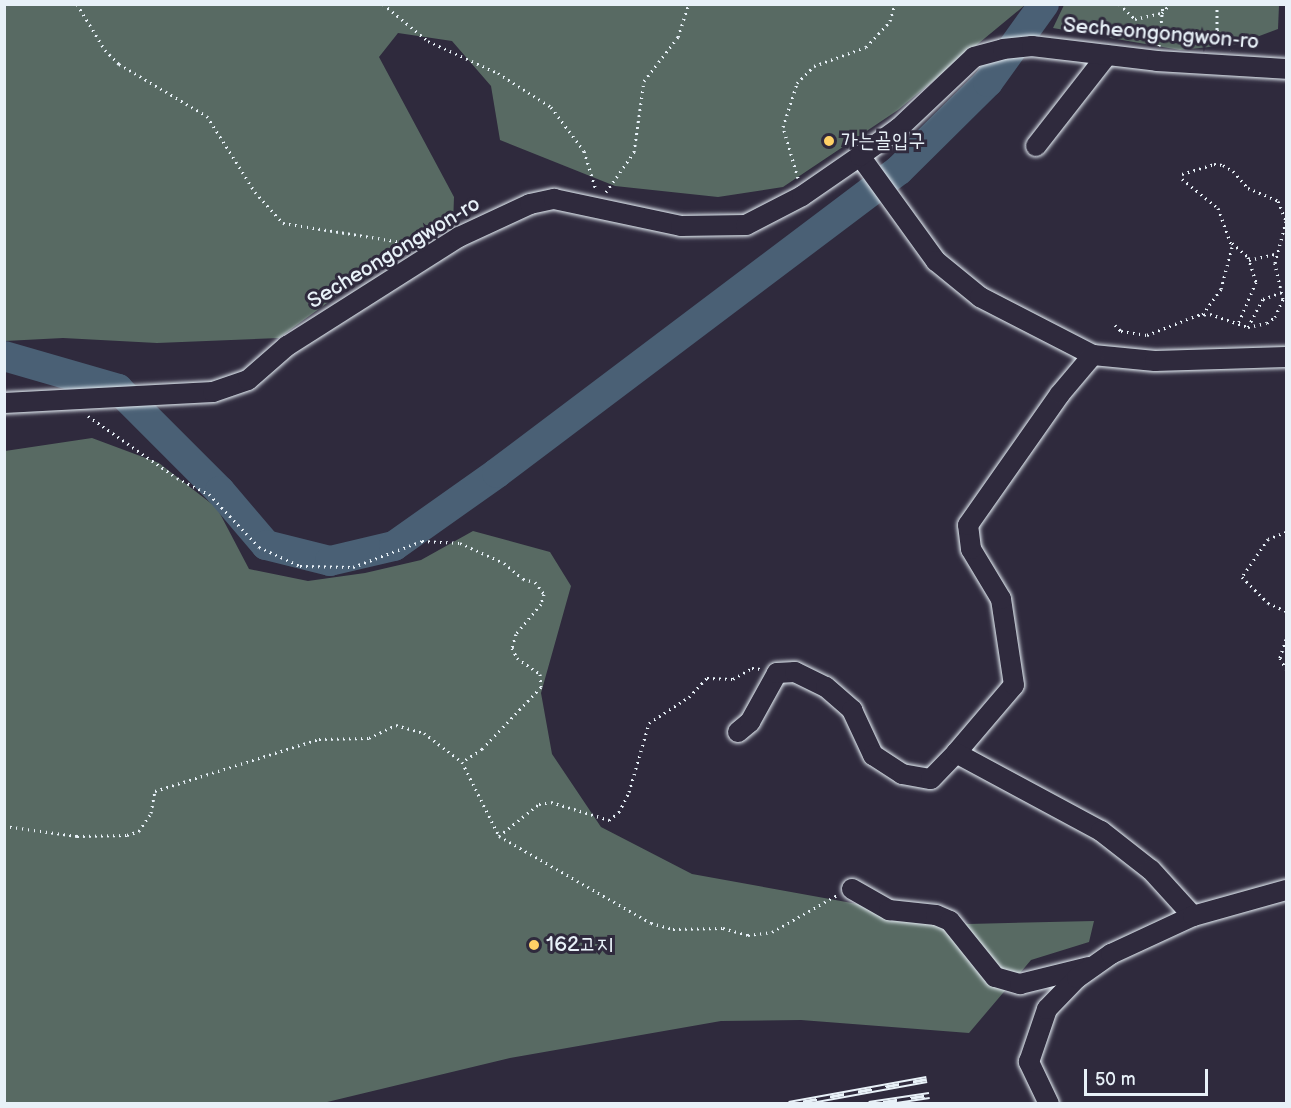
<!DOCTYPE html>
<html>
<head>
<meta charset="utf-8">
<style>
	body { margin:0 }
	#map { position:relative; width:1291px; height:1108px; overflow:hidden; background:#2f2a3d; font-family:"Balsamiq Sans","Poor Story",sans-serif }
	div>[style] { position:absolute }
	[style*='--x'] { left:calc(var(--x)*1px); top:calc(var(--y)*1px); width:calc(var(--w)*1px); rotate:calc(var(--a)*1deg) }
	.green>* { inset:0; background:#586a63 }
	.river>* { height:30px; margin:-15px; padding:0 15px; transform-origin:15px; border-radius:15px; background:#4a6075 }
	.path>* { height:3px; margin-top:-1.5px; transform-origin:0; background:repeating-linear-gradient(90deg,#e8f1f8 0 1.5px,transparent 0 6px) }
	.roads { filter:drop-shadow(0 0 2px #e8f1f8) drop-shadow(0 0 2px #e8f1f8) }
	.minor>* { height:20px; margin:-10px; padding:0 10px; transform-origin:10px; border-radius:10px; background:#2f2a3d }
	.rail>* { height:7px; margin-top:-3.5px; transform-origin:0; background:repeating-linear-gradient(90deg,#2f2a3d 0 14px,#e8f1f8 0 28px); box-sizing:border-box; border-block:2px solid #e8f1f8 }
	.dots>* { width:16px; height:16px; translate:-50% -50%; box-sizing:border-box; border:3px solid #2f2a3d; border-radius:50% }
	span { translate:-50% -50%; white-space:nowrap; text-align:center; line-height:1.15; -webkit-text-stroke:6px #2f2a3d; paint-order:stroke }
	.street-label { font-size:21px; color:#e8f1f8 }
	.poi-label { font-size:21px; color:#e8f1f8 }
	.left { translate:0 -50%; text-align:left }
	.frame { position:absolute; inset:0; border:6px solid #e8f1f8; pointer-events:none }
	.scale { position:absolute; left:1084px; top:1069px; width:124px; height:27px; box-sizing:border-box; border:3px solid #e8f1f8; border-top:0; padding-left:8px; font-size:18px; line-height:21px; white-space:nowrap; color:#e8f1f8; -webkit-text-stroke:4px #2f2a3d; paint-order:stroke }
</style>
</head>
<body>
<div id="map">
	<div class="green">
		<div style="clip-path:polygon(4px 5px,5px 4px,1025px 5px,898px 110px,783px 187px,718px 197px,615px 186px,500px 140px,491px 86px,452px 41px,398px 33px,379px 57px,454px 197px,453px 225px,386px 260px,279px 338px,157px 343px,63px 338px,5px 341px)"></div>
		<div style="clip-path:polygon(1064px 5px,1279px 5px,1278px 29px,1238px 44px,1180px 50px,1053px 28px)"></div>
		<div style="clip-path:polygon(92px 438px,159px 463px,217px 508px,249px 569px,308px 581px,365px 573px,421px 560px,473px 531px,550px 552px,571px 586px,541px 693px,552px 754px,601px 827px,692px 874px,968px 924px,1094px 921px,1089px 942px,1031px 960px,969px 1033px,801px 1020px,721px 1021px,510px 1058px,323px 1103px,5px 1104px,5px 451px)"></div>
	</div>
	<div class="river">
		<div style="--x:4;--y:356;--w:119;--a:16.1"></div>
		<div style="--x:118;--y:389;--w:144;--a:45"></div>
		<div style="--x:220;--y:491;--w:71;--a:49.6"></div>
		<div style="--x:266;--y:545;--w:66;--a:14"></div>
		<div style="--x:330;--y:561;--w:66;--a:-13.2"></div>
		<div style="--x:394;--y:546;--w:126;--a:-35.3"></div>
		<div style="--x:497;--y:473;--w:503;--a:-37.01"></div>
		<div style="--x:899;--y:170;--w:125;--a:-44.7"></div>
		<div style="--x:988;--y:82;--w:96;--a:-54.3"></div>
	</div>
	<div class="path">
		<div style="--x:77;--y:4;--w:54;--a:58.7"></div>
		<div style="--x:105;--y:50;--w:20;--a:45"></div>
		<div style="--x:119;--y:64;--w:102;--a:30.6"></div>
		<div style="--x:207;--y:116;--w:90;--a:57.7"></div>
		<div style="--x:255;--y:192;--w:42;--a:47.9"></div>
		<div style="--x:283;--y:223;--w:120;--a:9.1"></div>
		<div style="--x:401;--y:242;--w:18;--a:-3"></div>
		<div style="--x:383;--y:4;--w:58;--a:39.4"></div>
		<div style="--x:428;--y:41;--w:77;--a:24.6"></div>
		<div style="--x:498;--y:73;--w:63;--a:32.7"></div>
		<div style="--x:551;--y:107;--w:55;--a:53.1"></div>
		<div style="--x:584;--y:151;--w:41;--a:72.9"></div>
		<div style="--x:1119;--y:4;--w:22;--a:43"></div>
		<div style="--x:1135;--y:19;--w:28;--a:-13"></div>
		<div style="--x:1162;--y:13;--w:12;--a:-48"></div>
		<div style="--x:1217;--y:4;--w:26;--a:90"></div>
		<div style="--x:1217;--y:30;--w:24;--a:52"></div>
		<div style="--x:1159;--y:46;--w:42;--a:-84.6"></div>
		<div style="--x:1182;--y:174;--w:34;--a:-17"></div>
		<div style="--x:1214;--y:164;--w:9;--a:6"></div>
		<div style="--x:1223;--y:165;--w:12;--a:31"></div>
		<div style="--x:1233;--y:171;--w:23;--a:49"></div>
		<div style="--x:1248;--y:188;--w:33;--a:23"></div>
		<div style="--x:1278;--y:201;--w:22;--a:68"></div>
		<div style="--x:798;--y:178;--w:53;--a:-106.4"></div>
		<div style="--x:783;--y:127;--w:46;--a:-72.3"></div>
		<div style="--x:797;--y:83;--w:24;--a:-45"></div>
		<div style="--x:814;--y:66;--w:55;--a:-20.1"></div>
		<div style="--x:866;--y:47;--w:35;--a:-47"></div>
		<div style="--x:890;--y:21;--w:18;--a:-74"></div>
		<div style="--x:1182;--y:179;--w:46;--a:38.9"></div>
		<div style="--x:1218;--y:208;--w:41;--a:70.3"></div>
		<div style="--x:1232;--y:247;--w:43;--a:104.7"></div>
		<div style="--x:1221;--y:289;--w:32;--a:126"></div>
		<div style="--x:606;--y:192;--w:49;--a:-55"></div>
		<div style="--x:634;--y:152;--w:72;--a:-82"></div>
		<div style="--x:644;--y:81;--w:56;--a:-52.3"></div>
		<div style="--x:678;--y:37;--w:35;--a:-72"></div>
		<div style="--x:1232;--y:243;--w:21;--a:41"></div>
		<div style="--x:1248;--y:257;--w:26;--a:72"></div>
		<div style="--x:1256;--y:282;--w:46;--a:113.2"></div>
		<div style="--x:1249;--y:260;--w:28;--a:-13"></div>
		<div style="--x:1115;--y:325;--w:8;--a:45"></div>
		<div style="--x:1121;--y:331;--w:26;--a:9"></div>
		<div style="--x:1147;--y:335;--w:55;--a:-21.4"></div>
		<div style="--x:1198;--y:315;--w:12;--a:-5"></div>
		<div style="--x:1210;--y:314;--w:40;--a:18.9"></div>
		<div style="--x:1248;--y:327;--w:19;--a:-12"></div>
		<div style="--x:1267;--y:323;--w:10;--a:-37"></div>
		<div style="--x:1275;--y:317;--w:20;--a:-66"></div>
		<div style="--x:1283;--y:299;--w:37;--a:-103"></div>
		<div style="--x:1275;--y:263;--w:43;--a:-75.3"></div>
		<div style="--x:1248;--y:327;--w:32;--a:-62"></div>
		<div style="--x:1263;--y:299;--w:20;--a:-20"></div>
		<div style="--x:88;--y:416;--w:108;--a:34.9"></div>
		<div style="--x:177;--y:478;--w:36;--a:27"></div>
		<div style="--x:209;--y:494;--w:73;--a:46.7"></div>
		<div style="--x:259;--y:547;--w:45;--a:24.9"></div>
		<div style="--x:300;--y:566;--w:53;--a:1.1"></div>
		<div style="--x:353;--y:567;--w:74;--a:-20.6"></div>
		<div style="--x:422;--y:541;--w:38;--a:3"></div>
		<div style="--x:460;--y:543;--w:48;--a:24.4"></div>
		<div style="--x:504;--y:563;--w:25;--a:40"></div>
		<div style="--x:523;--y:579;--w:12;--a:14"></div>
		<div style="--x:535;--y:582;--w:15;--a:53"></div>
		<div style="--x:544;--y:594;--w:10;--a:107"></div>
		<div style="--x:541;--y:604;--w:39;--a:130"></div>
		<div style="--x:516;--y:634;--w:15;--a:106"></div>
		<div style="--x:512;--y:648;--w:11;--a:63"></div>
		<div style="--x:517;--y:658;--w:28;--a:35"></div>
		<div style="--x:540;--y:674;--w:13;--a:86"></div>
		<div style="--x:541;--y:687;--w:86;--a:133.6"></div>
		<div style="--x:482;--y:749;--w:24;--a:147"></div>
		<div style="--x:1286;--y:532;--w:19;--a:159"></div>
		<div style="--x:1268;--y:539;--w:46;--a:124.4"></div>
		<div style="--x:1242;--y:577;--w:37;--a:45"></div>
		<div style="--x:1268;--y:603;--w:20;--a:24"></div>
		<div style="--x:1286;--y:639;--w:20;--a:108"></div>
		<div style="--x:1280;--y:658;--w:13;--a:61"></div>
		<div style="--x:4;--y:826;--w:74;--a:7.8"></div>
		<div style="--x:77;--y:836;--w:50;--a:-1.1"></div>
		<div style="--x:127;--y:835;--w:13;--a:-18"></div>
		<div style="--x:139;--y:831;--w:22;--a:-56"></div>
		<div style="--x:151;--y:813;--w:22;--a:-80"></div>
		<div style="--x:155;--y:791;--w:172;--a:-17.6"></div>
		<div style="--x:319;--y:739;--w:50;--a:-1.1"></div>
		<div style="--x:369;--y:738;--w:30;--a:-26"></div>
		<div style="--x:396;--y:725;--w:29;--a:16"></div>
		<div style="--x:424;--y:733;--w:48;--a:37.3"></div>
		<div style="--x:462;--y:762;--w:83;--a:63.4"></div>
		<div style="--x:499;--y:836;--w:175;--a:29.8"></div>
		<div style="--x:651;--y:923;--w:23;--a:15"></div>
		<div style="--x:673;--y:929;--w:50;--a:-1.1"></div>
		<div style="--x:723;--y:928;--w:26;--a:16"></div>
		<div style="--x:748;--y:935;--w:24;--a:-7"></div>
		<div style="--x:772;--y:932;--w:75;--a:-29.6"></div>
		<div style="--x:499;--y:836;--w:51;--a:-38.7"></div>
		<div style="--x:539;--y:804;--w:12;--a:-9"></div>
		<div style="--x:551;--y:802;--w:61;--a:17.2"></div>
		<div style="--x:609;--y:820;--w:13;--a:-39"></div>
		<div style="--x:619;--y:812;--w:22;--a:-63"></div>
		<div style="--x:629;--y:792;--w:72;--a:-73.8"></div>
		<div style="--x:649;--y:723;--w:48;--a:-33"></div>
		<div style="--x:689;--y:697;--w:26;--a:-47"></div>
		<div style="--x:707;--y:678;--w:26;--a:2"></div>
		<div style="--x:733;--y:679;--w:22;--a:-30"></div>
		<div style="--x:752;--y:668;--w:9;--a:6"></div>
	</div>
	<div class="roads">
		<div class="minor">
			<div style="--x:1036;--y:146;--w:115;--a:-52"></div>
			<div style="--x:860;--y:156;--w:130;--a:54.1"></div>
			<div style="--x:936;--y:261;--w:57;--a:39.3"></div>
			<div style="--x:980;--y:297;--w:127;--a:27.2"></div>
			<div style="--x:1093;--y:355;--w:62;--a:5.5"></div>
			<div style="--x:1155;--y:361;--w:131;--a:-1.7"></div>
			<div style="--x:4;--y:403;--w:209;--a:-3"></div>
			<div style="--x:213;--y:392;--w:37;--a:-19"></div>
			<div style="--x:248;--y:380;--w:52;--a:-41.1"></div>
			<div style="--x:287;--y:346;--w:204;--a:-32.4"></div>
			<div style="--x:459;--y:237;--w:78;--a:-24.9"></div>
			<div style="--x:530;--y:204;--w:25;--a:-12"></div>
			<div style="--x:554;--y:199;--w:130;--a:12"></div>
			<div style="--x:681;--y:226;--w:65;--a:-0.9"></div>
			<div style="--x:746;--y:225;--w:63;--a:-27.4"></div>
			<div style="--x:802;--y:196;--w:70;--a:-34.6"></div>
			<div style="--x:860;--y:156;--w:48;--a:-35.7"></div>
			<div style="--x:899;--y:128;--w:103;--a:-43.4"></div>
			<div style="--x:974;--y:57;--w:30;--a:-15"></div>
			<div style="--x:1003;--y:49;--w:29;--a:-6"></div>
			<div style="--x:1032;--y:46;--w:126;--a:6.8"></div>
			<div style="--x:1157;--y:61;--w:129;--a:3.5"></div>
			<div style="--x:738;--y:732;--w:16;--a:-40"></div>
			<div style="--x:750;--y:722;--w:56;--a:-61.1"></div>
			<div style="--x:777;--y:673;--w:18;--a:-3"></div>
			<div style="--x:795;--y:672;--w:34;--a:26"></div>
			<div style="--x:826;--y:687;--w:35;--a:41"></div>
			<div style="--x:852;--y:710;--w:50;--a:65"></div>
			<div style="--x:873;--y:755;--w:35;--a:33"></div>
			<div style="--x:902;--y:774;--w:29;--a:10"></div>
			<div style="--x:931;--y:779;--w:36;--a:-46"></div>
			<div style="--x:956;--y:753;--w:89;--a:-49.5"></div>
			<div style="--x:1014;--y:685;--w:87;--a:-98.6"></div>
			<div style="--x:1001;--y:599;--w:58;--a:-121"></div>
			<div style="--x:971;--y:549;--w:24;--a:-97"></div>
			<div style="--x:968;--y:525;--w:160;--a:-54.9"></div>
			<div style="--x:1060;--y:394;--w:51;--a:-49.8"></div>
			<div style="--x:956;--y:753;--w:165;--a:28.3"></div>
			<div style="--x:1101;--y:831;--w:63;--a:38"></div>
			<div style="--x:1151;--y:870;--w:62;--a:47.6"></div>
			<div style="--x:852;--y:889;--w:43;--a:29.6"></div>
			<div style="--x:889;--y:910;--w:47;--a:6.1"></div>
			<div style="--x:936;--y:915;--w:15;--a:23"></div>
			<div style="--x:950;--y:921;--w:72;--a:51.2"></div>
			<div style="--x:995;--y:977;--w:26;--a:16"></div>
			<div style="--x:1020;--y:984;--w:71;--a:-13.8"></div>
			<div style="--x:1049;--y:1104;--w:47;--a:-115.5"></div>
			<div style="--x:1029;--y:1062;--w:56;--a:-71.2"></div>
			<div style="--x:1047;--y:1009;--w:43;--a:-45.9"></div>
			<div style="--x:1077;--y:978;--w:42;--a:-35.2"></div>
			<div style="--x:1111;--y:954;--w:90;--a:-24.9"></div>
			<div style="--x:1193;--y:916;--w:97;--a:-15.6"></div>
		</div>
	</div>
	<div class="rail">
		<div style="--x:789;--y:1104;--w:140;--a:-10.3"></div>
		<div style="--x:869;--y:1104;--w:61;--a:-8.5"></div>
	</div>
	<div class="dots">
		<div style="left:829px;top:141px;background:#ffd166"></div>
		<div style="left:534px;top:945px;background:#ffd166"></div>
	</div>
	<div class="street-label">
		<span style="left:1161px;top:34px;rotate:5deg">Secheongongwon-ro</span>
		<span style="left:394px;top:253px;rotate:-31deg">Secheongongwon-ro</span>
	</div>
	<div class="poi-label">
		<span class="left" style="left:841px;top:141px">가는골입구</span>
		<span class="left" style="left:546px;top:945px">162고지</span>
	</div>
	<div class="frame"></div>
	<div class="scale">50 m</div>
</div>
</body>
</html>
